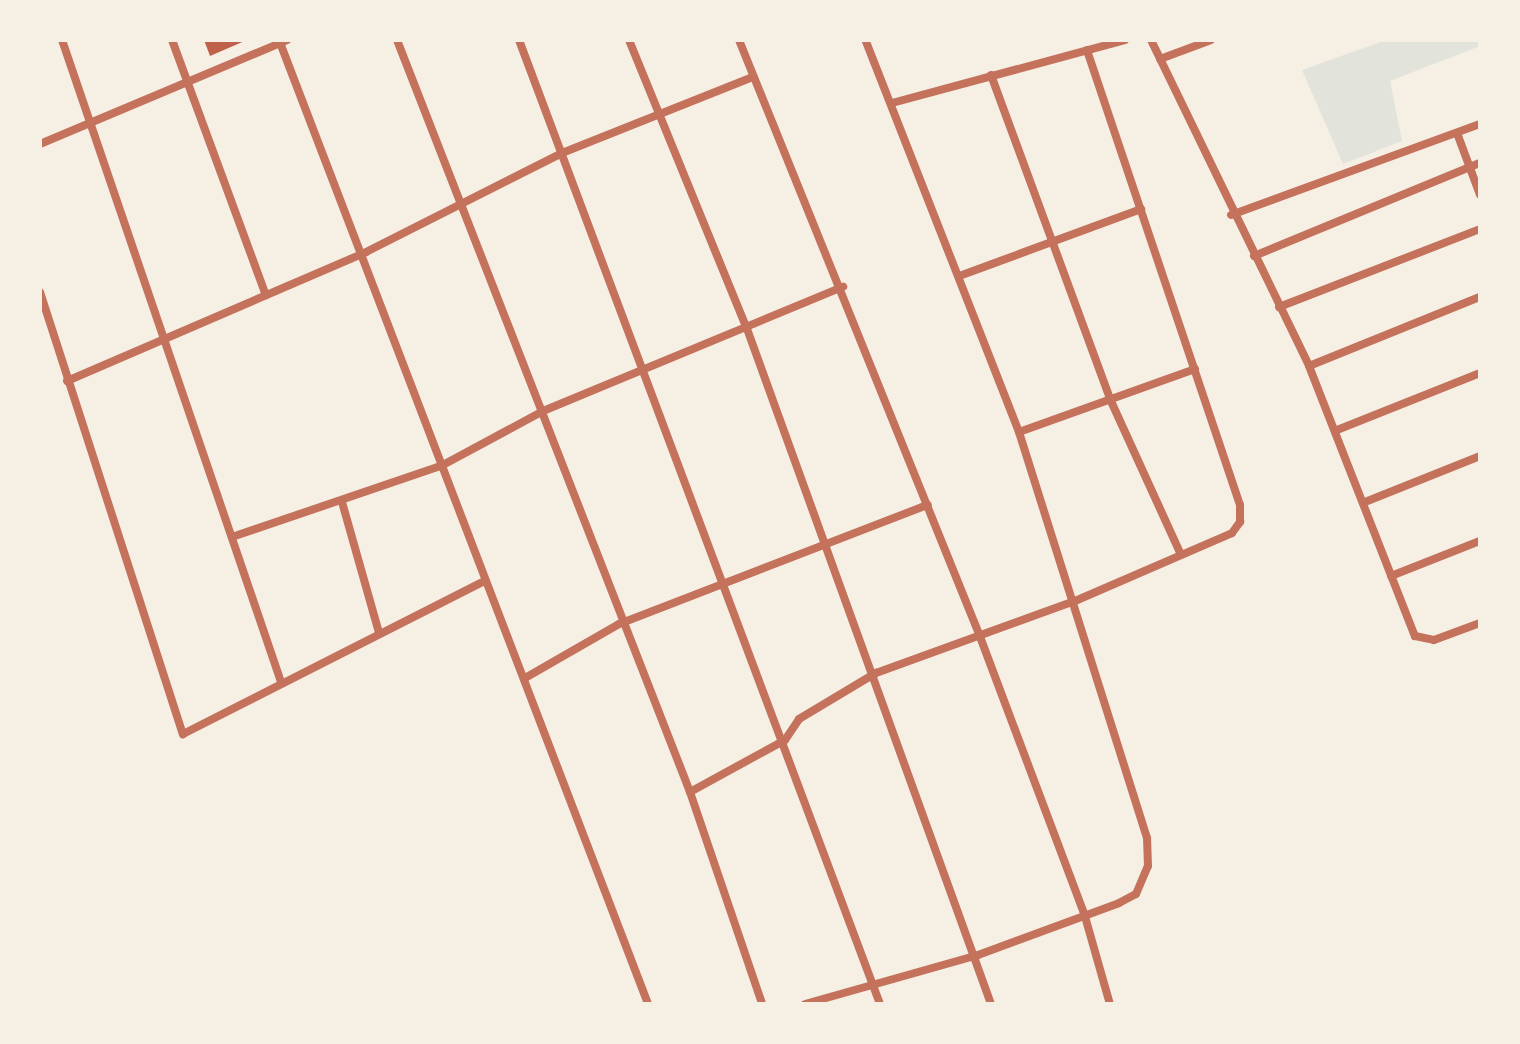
<!DOCTYPE html>
<html>
<head>
<meta charset="utf-8">
<style>
	body { margin:0 }
	#map { position:relative; width:1520px; height:1044px; overflow:hidden; background:#f6efe4; font-family:Helvetica,sans-serif }
	div>[style] { position:absolute }
	[style*='--x'] { left:calc(var(--x)*1px); top:calc(var(--y)*1px); width:calc(var(--w)*1px); rotate:calc(var(--a)*1deg) }
	.green>* { inset:0; background:#e2e4dc }
	.building>* { inset:0; background:#bf614a }
	.minor>* { height:8px; margin:-4px; padding:0 4px; transform-origin:4px; border-radius:4px; background:#c5725c }
	span { translate:-50% -50%; white-space:nowrap; text-align:center; line-height:1.15; -webkit-text-stroke:8px #f6efe4; paint-order:stroke }
	.frame { position:absolute; inset:0; border:42px solid #f6efe4; pointer-events:none }
</style>
</head>
<body>
<div id="map">
	<div class="green">
		<div style="clip-path:polygon(1386px 40px,1480px 40px,1480px 46px,1390px 81px,1402px 141px,1343px 164px,1302px 70px)"></div>
	</div>
	<div class="building">
		<div style="clip-path:polygon(204px 40px,247px 40px,210px 56px)"></div>
	</div>
	<div class="minor">
		<div style="--x:62;--y:40;--w:678;--a:71.16"></div>
		<div style="--x:172;--y:40;--w:272;--a:69.8"></div>
		<div style="--x:279;--y:40;--w:1032;--a:69.05"></div>
		<div style="--x:397;--y:40;--w:807;--a:68.71"></div>
		<div style="--x:690;--y:792;--w:224;--a:71.2"></div>
		<div style="--x:519;--y:40;--w:1029;--a:69.47"></div>
		<div style="--x:629;--y:40;--w:309;--a:67.8"></div>
		<div style="--x:746;--y:326;--w:721;--a:70.13"></div>
		<div style="--x:739;--y:40;--w:641;--a:68"></div>
		<div style="--x:979;--y:634;--w:298;--a:69.4"></div>
		<div style="--x:1084;--y:913;--w:95;--a:74.1"></div>
		<div style="--x:1151;--y:40;--w:362;--a:64.1"></div>
		<div style="--x:1309;--y:366;--w:290;--a:68.6"></div>
		<div style="--x:1415;--y:636;--w:19;--a:12"></div>
		<div style="--x:1434;--y:640;--w:49;--a:-20.3"></div>
		<div style="--x:1160;--y:59;--w:54;--a:-20.4"></div>
		<div style="--x:991;--y:75;--w:345;--a:69.8"></div>
		<div style="--x:1110;--y:399;--w:171;--a:65.5"></div>
		<div style="--x:892;--y:103;--w:241;--a:-15.1"></div>
		<div style="--x:1457;--y:133;--w:66;--a:69.6"></div>
		<div style="--x:40;--y:144;--w:268;--a:-22.8"></div>
		<div style="--x:1231;--y:215;--w:265;--a:-20.1"></div>
		<div style="--x:1254;--y:256;--w:244;--a:-22.4"></div>
		<div style="--x:962;--y:275;--w:191;--a:-20.2"></div>
		<div style="--x:40;--y:292;--w:465;--a:72.1"></div>
		<div style="--x:183;--y:734;--w:335;--a:-26.9"></div>
		<div style="--x:1279;--y:307;--w:216;--a:-21.2"></div>
		<div style="--x:1309;--y:366;--w:184;--a:-22"></div>
		<div style="--x:67;--y:381;--w:326;--a:-23.3"></div>
		<div style="--x:366;--y:252;--w:220;--a:-26.8"></div>
		<div style="--x:562;--y:153;--w:206;--a:-21.7"></div>
		<div style="--x:1337;--y:430;--w:154;--a:-21.7"></div>
		<div style="--x:1019;--y:432;--w:187;--a:-19.7"></div>
		<div style="--x:342;--y:502;--w:136;--a:74.2"></div>
		<div style="--x:1365;--y:502;--w:124;--a:-21.8"></div>
		<div style="--x:232;--y:537;--w:221;--a:-18.8"></div>
		<div style="--x:441;--y:466;--w:116;--a:-28.3"></div>
		<div style="--x:543;--y:411;--w:325;--a:-22.5"></div>
		<div style="--x:1391;--y:576;--w:96;--a:-21.5"></div>
		<div style="--x:525;--y:678;--w:108;--a:-29.9"></div>
		<div style="--x:619;--y:624;--w:331;--a:-21.1"></div>
		<div style="--x:690;--y:792;--w:108;--a:-28.7"></div>
		<div style="--x:785;--y:740;--w:25;--a:-56"></div>
		<div style="--x:799;--y:719;--w:90;--a:-30.9"></div>
		<div style="--x:876;--y:673;--w:212;--a:-19.9"></div>
		<div style="--x:1075;--y:601;--w:171;--a:-23.4"></div>
		<div style="--x:1232;--y:533;--w:14;--a:-54"></div>
		<div style="--x:1240;--y:522;--w:17;--a:-90"></div>
		<div style="--x:1240;--y:505;--w:480;--a:-108.6"></div>
		<div style="--x:805;--y:1004;--w:180;--a:-15.8"></div>
		<div style="--x:978;--y:955;--w:150;--a:-20.2"></div>
		<div style="--x:1119;--y:903;--w:19;--a:-28"></div>
		<div style="--x:1136;--y:894;--w:30;--a:-67"></div>
		<div style="--x:1148;--y:866;--w:28;--a:-92"></div>
		<div style="--x:1147;--y:838;--w:426;--a:-107.5"></div>
		<div style="--x:1019;--y:432;--w:421;--a:-111.4"></div>
	</div>
	<div class="frame"></div>
</div>
</body>
</html>
